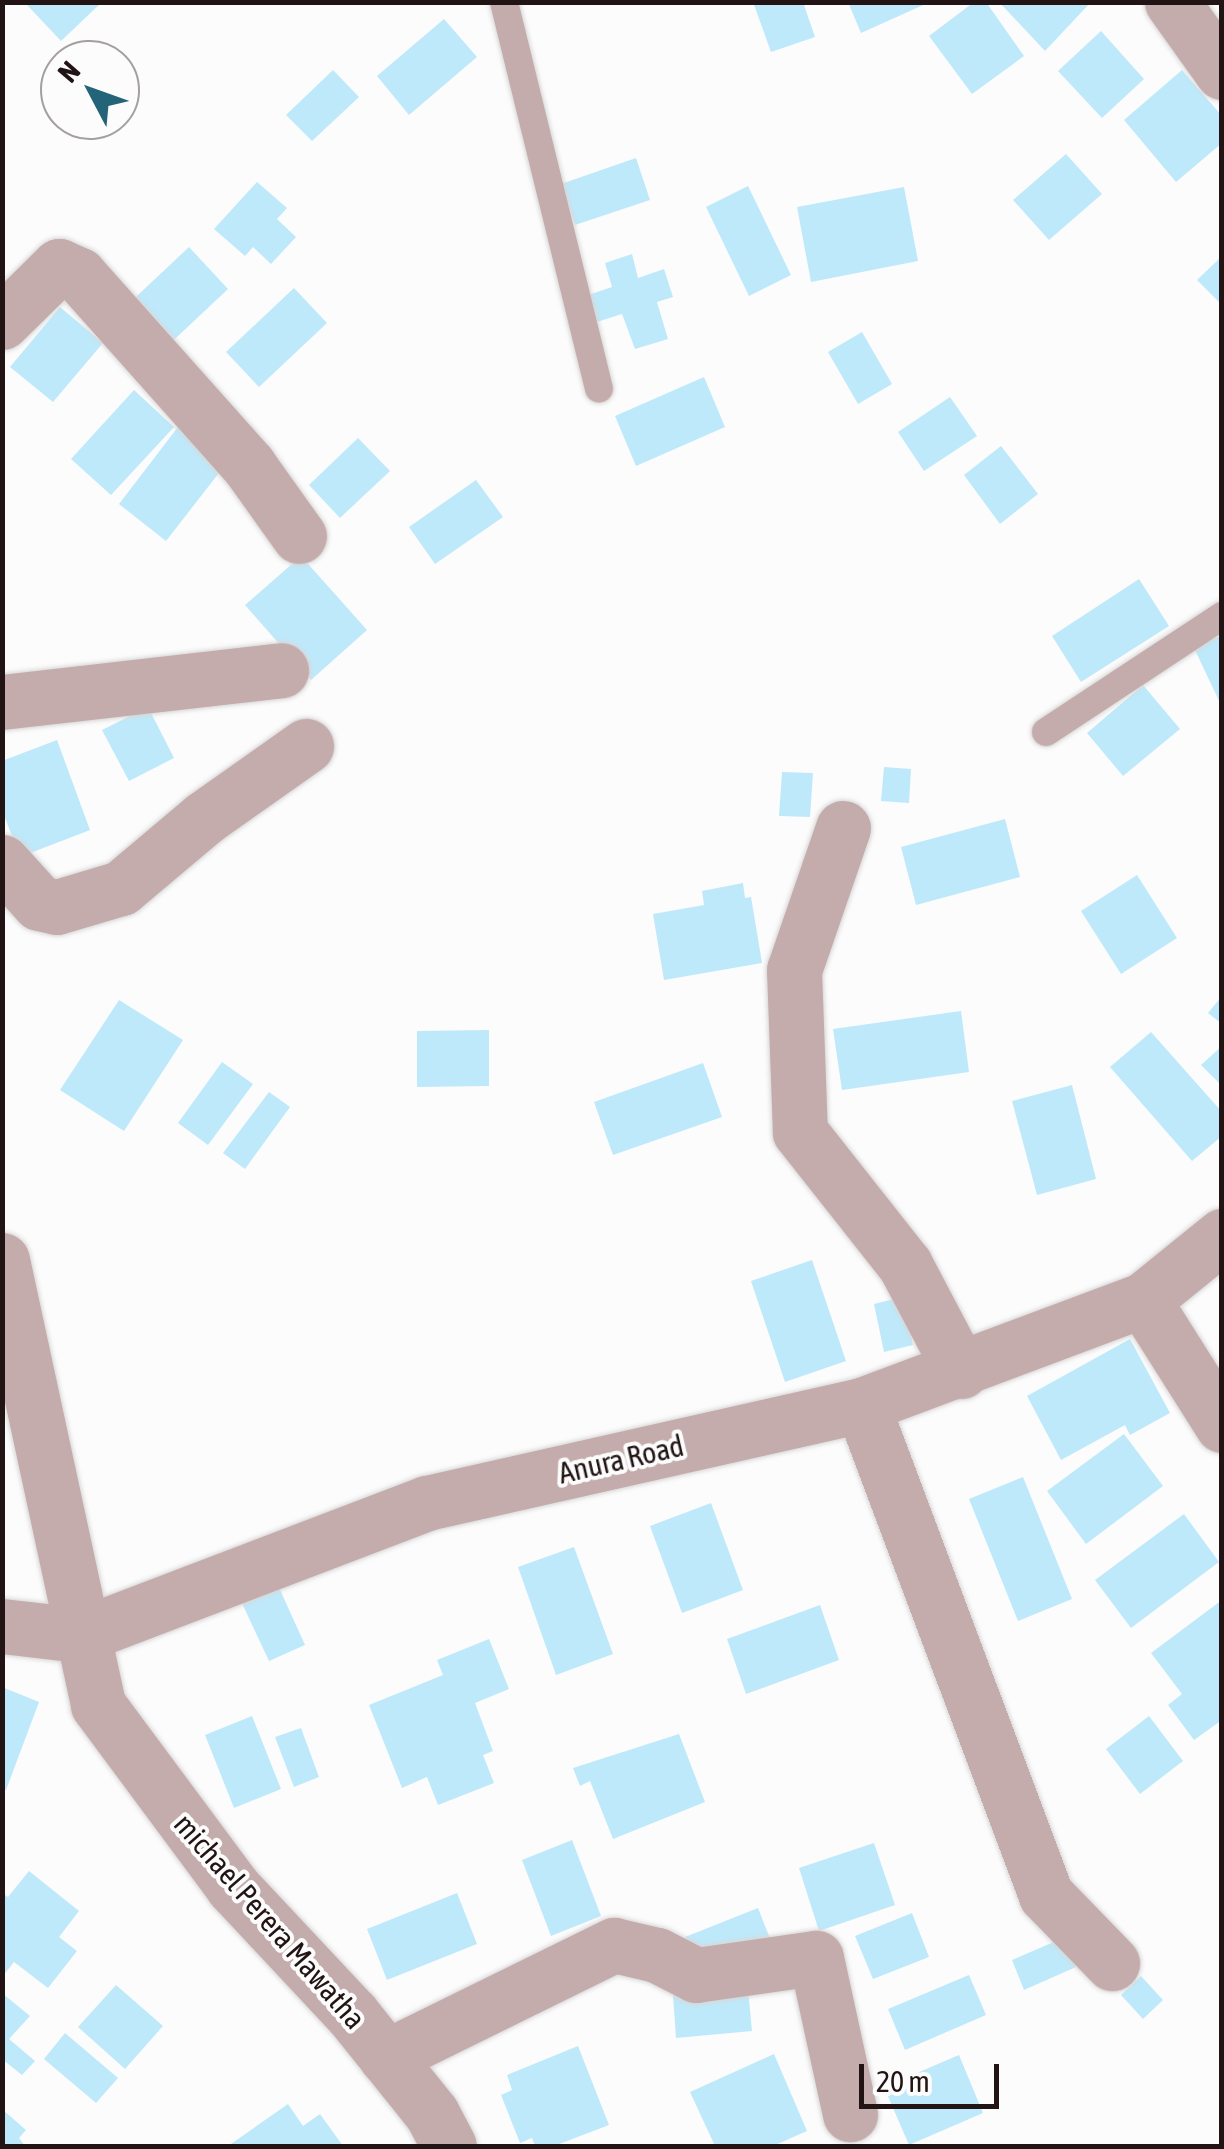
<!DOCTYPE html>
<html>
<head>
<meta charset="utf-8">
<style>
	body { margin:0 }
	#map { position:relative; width:1224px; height:2149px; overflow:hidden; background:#fcfcfc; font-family:"Asap Condensed",sans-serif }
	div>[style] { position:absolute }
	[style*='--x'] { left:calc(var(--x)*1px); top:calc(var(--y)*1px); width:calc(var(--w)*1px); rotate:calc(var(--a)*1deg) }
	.building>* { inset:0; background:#bee9fa }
	.roads { filter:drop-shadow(0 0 2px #d9d7d7) drop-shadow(0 0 2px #d9d7d7) }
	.service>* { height:28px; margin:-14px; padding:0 14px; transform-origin:14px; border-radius:14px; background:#c5acac }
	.minor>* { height:55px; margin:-27.5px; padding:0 27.5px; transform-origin:27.5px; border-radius:27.5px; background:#c5acac }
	span { translate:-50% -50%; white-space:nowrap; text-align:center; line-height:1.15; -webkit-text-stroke:8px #fcfcfc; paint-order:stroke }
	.street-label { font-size:30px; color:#221414 }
	.frame { position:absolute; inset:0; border:5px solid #221414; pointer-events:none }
	.north { position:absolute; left:40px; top:40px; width:100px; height:100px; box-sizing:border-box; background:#fcfcfc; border:2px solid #a59f9f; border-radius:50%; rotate:311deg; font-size:28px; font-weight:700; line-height:40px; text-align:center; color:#221414 }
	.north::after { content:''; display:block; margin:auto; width:35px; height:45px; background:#246479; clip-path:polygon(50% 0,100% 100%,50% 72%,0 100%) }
	.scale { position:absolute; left:859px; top:2064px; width:140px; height:45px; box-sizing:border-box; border:5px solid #221414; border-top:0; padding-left:12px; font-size:30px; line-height:35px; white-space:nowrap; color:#221414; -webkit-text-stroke:8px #fcfcfc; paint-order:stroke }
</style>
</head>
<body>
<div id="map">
	<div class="building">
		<div style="clip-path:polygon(102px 2px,61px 41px,27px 5px,30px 2px)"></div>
		<div style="clip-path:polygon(753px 2px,803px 2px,815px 37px,771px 52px)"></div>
		<div style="clip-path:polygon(848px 2px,930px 2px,861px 33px)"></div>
		<div style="clip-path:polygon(974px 2px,986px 2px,1024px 56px,972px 94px,929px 36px)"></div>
		<div style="clip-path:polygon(999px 2px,1091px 2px,1045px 51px)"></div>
		<div style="clip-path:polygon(444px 19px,477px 57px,409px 115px,377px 76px)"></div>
		<div style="clip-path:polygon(1101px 31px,1144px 79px,1102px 118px,1058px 71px)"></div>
		<div style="clip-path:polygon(333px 70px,359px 97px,312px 141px,286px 115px)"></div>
		<div style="clip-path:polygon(1182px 70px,1222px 116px,1222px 143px,1176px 182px,1124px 120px)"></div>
		<div style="clip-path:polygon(1066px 154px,1102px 194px,1049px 240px,1013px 200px)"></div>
		<div style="clip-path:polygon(636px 158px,650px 200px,575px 225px,561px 184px)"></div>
		<div style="clip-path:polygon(257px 182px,287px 208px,277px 219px,296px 237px,271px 264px,253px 247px,245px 256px,214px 229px)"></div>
		<div style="clip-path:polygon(748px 186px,791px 275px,749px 296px,706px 207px)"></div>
		<div style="clip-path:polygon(904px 187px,918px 261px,811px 282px,797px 207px)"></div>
		<div style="clip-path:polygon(189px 247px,228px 289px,161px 352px,122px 310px)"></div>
		<div style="clip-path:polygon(632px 254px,638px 278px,664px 269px,673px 297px,657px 302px,668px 339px,635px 349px,622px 314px,597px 322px,588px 295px,612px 287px,605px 263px)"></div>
		<div style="clip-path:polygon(1222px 256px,1222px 305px,1197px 280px)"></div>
		<div style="clip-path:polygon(294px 288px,327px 323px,259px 387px,226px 352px)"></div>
		<div style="clip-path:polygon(60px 307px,103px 343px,53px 402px,10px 367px)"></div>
		<div style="clip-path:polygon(862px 332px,892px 384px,858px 404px,828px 352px)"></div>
		<div style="clip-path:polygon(704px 377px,725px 427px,636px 466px,615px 416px)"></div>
		<div style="clip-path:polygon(134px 390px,174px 427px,111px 495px,71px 459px)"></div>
		<div style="clip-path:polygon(950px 397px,977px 436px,924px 471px,898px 432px)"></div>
		<div style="clip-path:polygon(181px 423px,229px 460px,166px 541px,119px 504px)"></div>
		<div style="clip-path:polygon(358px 438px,390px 471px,340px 518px,309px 485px)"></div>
		<div style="clip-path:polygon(1001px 446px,1038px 494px,1000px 524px,964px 475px)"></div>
		<div style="clip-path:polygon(476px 480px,503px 517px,435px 564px,409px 527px)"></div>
		<div style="clip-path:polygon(301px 556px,367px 630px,311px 680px,245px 605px)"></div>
		<div style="clip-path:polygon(1139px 579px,1169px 626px,1081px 682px,1052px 636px)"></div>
		<div style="clip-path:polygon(1222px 635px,1222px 707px,1194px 648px)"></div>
		<div style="clip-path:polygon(1143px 685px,1180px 729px,1123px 776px,1087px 733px)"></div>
		<div style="clip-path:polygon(148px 707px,174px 758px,129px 781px,102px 730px)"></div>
		<div style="clip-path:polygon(57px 740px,90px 830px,20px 857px,2px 810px,2px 761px)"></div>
		<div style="clip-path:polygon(884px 767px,911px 769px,909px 803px,881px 801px)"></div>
		<div style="clip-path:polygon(782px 772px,813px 773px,810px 817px,779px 816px)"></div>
		<div style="clip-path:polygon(1005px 819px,1020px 877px,916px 905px,901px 847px)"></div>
		<div style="clip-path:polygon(1137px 875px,1177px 938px,1121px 974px,1081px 911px)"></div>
		<div style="clip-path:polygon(743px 883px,745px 898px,751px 897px,762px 963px,664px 980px,653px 914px,704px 905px,702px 891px)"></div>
		<div style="clip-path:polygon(1222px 996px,1222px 1024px,1208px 1013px)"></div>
		<div style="clip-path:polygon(119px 1000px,183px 1040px,124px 1131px,60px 1090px)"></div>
		<div style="clip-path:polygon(961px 1011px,969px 1072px,842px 1090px,833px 1029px)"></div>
		<div style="clip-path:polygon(489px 1030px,489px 1086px,417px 1087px,417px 1031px)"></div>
		<div style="clip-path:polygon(1151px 1032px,1222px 1112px,1222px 1136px,1192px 1161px,1110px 1067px)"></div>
		<div style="clip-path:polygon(1222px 1046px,1222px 1086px,1201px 1065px)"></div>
		<div style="clip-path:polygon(222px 1062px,253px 1084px,208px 1145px,178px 1123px)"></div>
		<div style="clip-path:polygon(703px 1063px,722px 1117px,613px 1155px,594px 1102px)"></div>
		<div style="clip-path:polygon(1072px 1085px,1096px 1179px,1037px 1195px,1012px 1101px)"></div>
		<div style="clip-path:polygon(269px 1092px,290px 1107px,245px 1169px,223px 1153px)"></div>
		<div style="clip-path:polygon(812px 1260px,846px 1361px,785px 1382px,751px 1281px)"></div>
		<div style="clip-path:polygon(902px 1297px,913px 1345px,884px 1352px,874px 1304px)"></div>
		<div style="clip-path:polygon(1130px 1339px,1170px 1413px,1130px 1435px,1125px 1425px,1061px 1460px,1027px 1396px)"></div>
		<div style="clip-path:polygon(1124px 1434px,1163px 1486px,1086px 1544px,1047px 1491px)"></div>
		<div style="clip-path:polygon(1023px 1477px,1072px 1599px,1018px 1621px,969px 1499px)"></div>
		<div style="clip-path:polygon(711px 1503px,743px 1590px,682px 1613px,650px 1526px)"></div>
		<div style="clip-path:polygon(1184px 1514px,1219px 1562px,1131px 1628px,1095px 1580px)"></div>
		<div style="clip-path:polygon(574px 1547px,613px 1654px,556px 1675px,518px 1567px)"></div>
		<div style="clip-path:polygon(276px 1581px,305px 1645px,269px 1661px,240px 1599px)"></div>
		<div style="clip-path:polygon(1222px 1600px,1222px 1720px,1194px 1740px,1168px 1705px,1182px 1694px,1151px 1653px)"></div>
		<div style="clip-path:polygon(820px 1605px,839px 1660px,746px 1694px,727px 1639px)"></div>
		<div style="clip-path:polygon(489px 1639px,509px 1689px,475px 1703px,493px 1751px,483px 1755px,494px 1783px,438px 1805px,427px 1777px,402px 1788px,369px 1705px,443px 1675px,437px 1660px)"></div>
		<div style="clip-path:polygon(2px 1687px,39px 1702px,6px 1790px,2px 1789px)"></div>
		<div style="clip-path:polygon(252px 1716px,281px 1789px,234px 1808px,205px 1735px)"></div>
		<div style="clip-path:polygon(1149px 1716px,1183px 1761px,1140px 1794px,1106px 1749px)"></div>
		<div style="clip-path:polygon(301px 1728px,319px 1777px,294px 1787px,275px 1737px)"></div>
		<div style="clip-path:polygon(679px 1734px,705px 1802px,613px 1839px,590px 1781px,580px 1786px,573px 1768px)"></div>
		<div style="clip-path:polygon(572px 1840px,601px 1916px,551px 1936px,522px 1860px)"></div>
		<div style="clip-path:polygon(874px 1843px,895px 1905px,819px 1931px,799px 1868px)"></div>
		<div style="clip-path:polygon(29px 1871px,79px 1911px,59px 1937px,77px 1951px,48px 1988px,14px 1962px,2px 1977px,2px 1893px,8px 1897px)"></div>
		<div style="clip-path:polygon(457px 1893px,477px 1944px,387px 1980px,367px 1929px)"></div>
		<div style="clip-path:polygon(758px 1908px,771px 1941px,697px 1970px,685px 1937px)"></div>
		<div style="clip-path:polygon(912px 1913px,929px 1957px,873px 1979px,855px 1936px)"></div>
		<div style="clip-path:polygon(1063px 1938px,1076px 1967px,1024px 1990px,1012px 1960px)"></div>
		<div style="clip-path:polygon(969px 1975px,986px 2015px,905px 2050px,888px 2009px)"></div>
		<div style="clip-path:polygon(1141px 1976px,1163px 2000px,1143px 2019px,1121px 1995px)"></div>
		<div style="clip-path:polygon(116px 1985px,163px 2026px,125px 2069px,78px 2027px)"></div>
		<div style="clip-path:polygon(748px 1989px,752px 2031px,676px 2038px,673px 1995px)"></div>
		<div style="clip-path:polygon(2px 1993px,30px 2016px,9px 2039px,35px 2061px,22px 2075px,2px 2059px)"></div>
		<div style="clip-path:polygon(65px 2033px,118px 2078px,96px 2103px,44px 2059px)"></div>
		<div style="clip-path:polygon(578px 2046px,609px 2125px,554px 2146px,535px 2146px,532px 2138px,520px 2143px,501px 2095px,512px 2090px,507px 2075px)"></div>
		<div style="clip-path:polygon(774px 2054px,807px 2131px,773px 2146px,715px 2146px,690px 2092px)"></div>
		<div style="clip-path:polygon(959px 2055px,983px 2113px,909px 2145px,884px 2087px)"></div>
		<div style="clip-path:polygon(288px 2104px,303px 2126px,320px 2114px,343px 2146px,228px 2146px)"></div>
		<div style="clip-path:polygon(2px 2109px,26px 2130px,19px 2138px,25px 2146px,2px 2146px)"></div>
	</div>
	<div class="roads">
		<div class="service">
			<div style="--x:504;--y:2;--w:398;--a:76.2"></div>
			<div style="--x:1046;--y:732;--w:211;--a:-33.4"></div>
		</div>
		<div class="minor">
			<div style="--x:1172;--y:2;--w:86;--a:54.5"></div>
			<div style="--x:2;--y:322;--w:80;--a:-44.5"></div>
			<div style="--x:59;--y:266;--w:22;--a:24"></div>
			<div style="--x:79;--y:275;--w:256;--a:48.3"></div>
			<div style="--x:249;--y:466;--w:86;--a:54.5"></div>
			<div style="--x:2;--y:702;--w:281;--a:-6.5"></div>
			<div style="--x:843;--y:828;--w:150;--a:109"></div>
			<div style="--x:794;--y:970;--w:162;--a:87.9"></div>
			<div style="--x:800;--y:1132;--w:169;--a:51.7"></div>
			<div style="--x:905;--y:1265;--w:120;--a:62.2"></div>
			<div style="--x:2;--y:862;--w:55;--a:47.9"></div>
			<div style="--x:39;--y:903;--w:18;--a:13"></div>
			<div style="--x:57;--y:907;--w:67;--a:-16.5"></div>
			<div style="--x:121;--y:888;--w:109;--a:-40.1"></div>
			<div style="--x:204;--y:818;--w:125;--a:-35.2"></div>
			<div style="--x:2;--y:1260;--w:455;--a:77.8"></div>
			<div style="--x:98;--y:1705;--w:227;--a:53.4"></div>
			<div style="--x:233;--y:1887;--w:174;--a:46.9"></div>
			<div style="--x:352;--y:2014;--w:128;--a:51.3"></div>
			<div style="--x:432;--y:2114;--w:36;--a:62"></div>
			<div style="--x:1143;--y:1300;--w:148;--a:57.7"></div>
			<div style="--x:862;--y:1405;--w:523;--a:69.42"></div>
			<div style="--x:1046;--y:1895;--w:95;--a:45.9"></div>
			<div style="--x:2;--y:1626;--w:80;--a:6.5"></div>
			<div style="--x:81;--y:1635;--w:370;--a:-20.9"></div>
			<div style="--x:427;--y:1503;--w:446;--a:-12.7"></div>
			<div style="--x:862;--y:1405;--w:300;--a:-20.5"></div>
			<div style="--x:1143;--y:1300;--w:102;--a:-39"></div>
			<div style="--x:386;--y:2057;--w:254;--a:-26.2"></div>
			<div style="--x:614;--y:1945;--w:44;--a:13.1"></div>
			<div style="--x:657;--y:1955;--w:44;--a:27.1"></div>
			<div style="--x:696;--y:1975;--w:121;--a:-8.1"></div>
			<div style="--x:816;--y:1958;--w:160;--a:77.7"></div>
		</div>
	</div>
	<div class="street-label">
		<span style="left:621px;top:1459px;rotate:-13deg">Anura Road</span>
		<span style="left:270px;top:1921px;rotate:49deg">michael Perera Mawatha</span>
	</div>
	<div class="frame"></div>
	<div class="north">N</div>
	<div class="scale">20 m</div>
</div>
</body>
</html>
